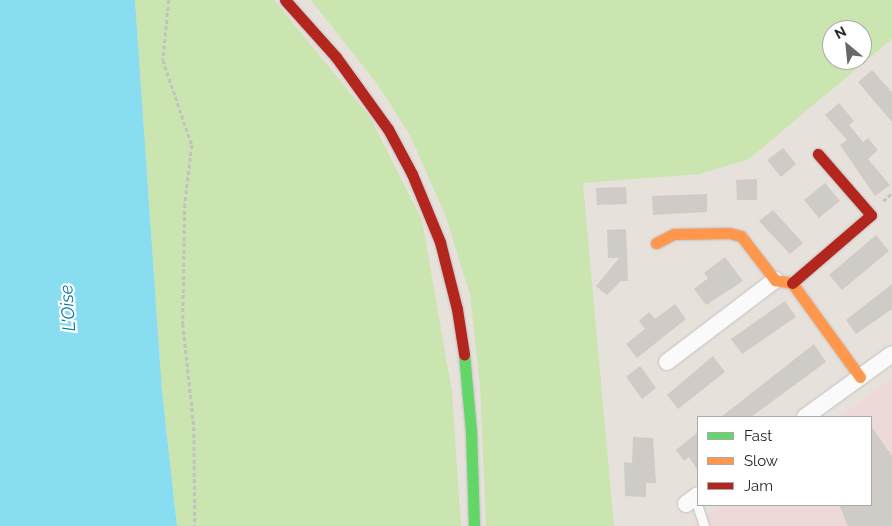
<!DOCTYPE html>
<html>
<head>
<meta charset="utf-8">
<style>
	body { margin:0 }
	#map { position:relative; width:892px; height:526px; overflow:hidden; background:#e7e1dc; font-family:Raleway,sans-serif }
	div>[style] { position:absolute }
	[style*='--x'] { left:calc(var(--x)*1px); top:calc(var(--y)*1px); width:calc(var(--w)*1px); rotate:calc(var(--a)*1deg) }
	.medical>* { inset:0; background:#eed9d9 }
	.green>* { inset:0; background:#cbe5b1 }
	.water>* { inset:0; background:#88def0 }
	.building>* { inset:0; background:#cfcbc7 }
	.path>* { height:2.5px; margin-top:-1.25px; transform-origin:0; background:repeating-linear-gradient(90deg,#c2c2c1 0 4px,transparent 0 6.5px) }
	.roads { filter:drop-shadow(0 0 1px #c3c1c2) drop-shadow(0 0 1px #c3c1c2) }
	.lane>* { height:9px; margin:-4.5px; padding:0 4.5px; transform-origin:4.5px; border-radius:4.5px; background:#fbfafa }
	.street>* { height:16px; margin:-8px; padding:0 8px; transform-origin:8px; border-radius:8px; background:#fbfafa }
	.fast>* { height:11px; margin:-5.5px; padding:0 5.5px; transform-origin:5.5px; border-radius:5.5px; background:#63d668 }
	.slow>* { height:11px; margin:-5.5px; padding:0 5.5px; transform-origin:5.5px; border-radius:5.5px; background:#ff974d }
	.jam>* { height:11px; margin:-5.5px; padding:0 5.5px; transform-origin:5.5px; border-radius:5.5px; background:#b3261e }
	span { translate:-50% -50%; white-space:nowrap; text-align:center; line-height:1.15; -webkit-text-stroke:4.5px #fff; paint-order:stroke }
	.water-label { font-size:18px; color:#0277a1; font-style:italic }
	.legend { position:absolute; left:697px; top:416px; width:175px; height:90px; box-sizing:border-box; background:#fff; border:1px solid #a9a9a9; margin:0; padding:6px 9px; list-style:none; font-size:15px; color:#272727 }
	.legend li { display:flex; align-items:center; gap:10px; height:25px }
	.legend b { width:25px; border:1px solid #a9a9a9 }
	.north { position:absolute; left:822px; top:20px; width:50px; height:50px; box-sizing:border-box; background:#fff; border:1px solid #a9a9a9; border-radius:50%; rotate:332deg; font-size:14px; font-weight:700; line-height:20px; text-align:center; color:#272727 }
	.north::after { content:''; display:block; margin:auto; width:18px; height:22px; background:#6a6866; clip-path:polygon(50% 0,100% 100%,50% 72%,0 100%) }
</style>
</head>
<body>
<div id="map">
	<div class="medical">
		<div style="clip-path:polygon(892px 378px,892px 526px,692px 526px,721px 505px,871px 505px,871px 417px,839px 417px)"></div>
	</div>
	<div class="green">
		<div style="clip-path:polygon(135px 0,274px 0,370px 117px,422px 220px,452px 392px,461px 526px,177px 526px,162px 391px)"></div>
		<div style="clip-path:polygon(evenodd,311px 0,892px 0,892px 39px,749px 159px,700px 174px,583px 183px,614px 526px,486px 526px,480px 386px,470px 295px,446px 217px,410px 135px,378px 85px,311px 0,832px 30px,862px 30px,862px 60px,832px 60px,832px 30px)"></div>
	</div>
	<div class="water">
		<div style="clip-path:polygon(0 0,135px 0,162px 391px,177px 526px,0 526px)"></div>
	</div>
	<div class="building">
		<div style="clip-path:polygon(872px 70px,892px 92px,892px 122px,858px 82px)"></div>
		<div style="clip-path:polygon(839px 103px,854px 121px,849px 125px,863px 142px,868px 138px,878px 150px,868px 159px,890px 185px,875px 196px,840px 145px,847px 140px,825px 115px)"></div>
		<div style="clip-path:polygon(783px 148px,796px 164px,781px 177px,767px 160px)"></div>
		<div style="clip-path:polygon(757px 179px,757px 200px,737px 200px,736px 180px)"></div>
		<div style="clip-path:polygon(825px 183px,840px 201px,819px 218px,804px 200px)"></div>
		<div style="clip-path:polygon(626px 187px,627px 204px,597px 205px,596px 188px)"></div>
		<div style="clip-path:polygon(707px 194px,707px 212px,653px 215px,652px 196px)"></div>
		<div style="clip-path:polygon(773px 210px,803px 243px,790px 254px,759px 221px)"></div>
		<div style="clip-path:polygon(626px 229px,628px 281px,621px 281px,607px 295px,596px 286px,619px 258px,608px 258px,607px 230px)"></div>
		<div style="clip-path:polygon(876px 235px,889px 251px,842px 290px,829px 275px)"></div>
		<div style="clip-path:polygon(725px 257px,743px 281px,706px 305px,694px 289px,708px 278px,704px 273px)"></div>
		<div style="clip-path:polygon(892px 284px,892px 309px,856px 334px,846px 320px)"></div>
		<div style="clip-path:polygon(785px 301px,796px 317px,742px 354px,731px 339px)"></div>
		<div style="clip-path:polygon(675px 304px,686px 319px,637px 358px,626px 344px,645px 329px,639px 321px,649px 312px,655px 319px)"></div>
		<div style="clip-path:polygon(814px 344px,826px 362px,751px 417px,721px 417px)"></div>
		<div style="clip-path:polygon(713px 356px,725px 372px,678px 409px,667px 395px)"></div>
		<div style="clip-path:polygon(640px 366px,656px 388px,642px 399px,626px 377px)"></div>
		<div style="clip-path:polygon(871px 426px,892px 456px,892px 526px,848px 526px,839px 505px,871px 505px)"></div>
		<div style="clip-path:polygon(698px 432px,698px 471px,689px 457px,684px 461px,676px 450px)"></div>
		<div style="clip-path:polygon(633px 437px,653px 438px,656px 483px,646px 483px,646px 497px,625px 496px,624px 462px,632px 463px)"></div>
	</div>
	<div class="path">
		<div style="--x:169;--y:0;--w:60;--a:95.7"></div>
		<div style="--x:163;--y:60;--w:90;--a:71.2"></div>
		<div style="--x:192;--y:145;--w:59;--a:96.8"></div>
		<div style="--x:185;--y:204;--w:120;--a:91"></div>
		<div style="--x:183;--y:324;--w:104;--a:83.9"></div>
		<div style="--x:194;--y:427;--w:99;--a:89.4"></div>
		<div style="--x:883;--y:201;--w:12;--a:-42"></div>
	</div>
	<div class="roads">
		<div class="lane">
			<div style="--x:695;--y:498;--w:29;--a:72"></div>
		</div>
		<div class="street">
			<div style="--x:667;--y:362;--w:136;--a:-37.2"></div>
			<div style="--x:805;--y:417;--w:107;--a:-35.9"></div>
			<div style="--x:686;--y:504;--w:15;--a:-37"></div>
		</div>
		<div class="fast">
			<div style="--x:464;--y:354;--w:77;--a:84.8"></div>
			<div style="--x:471;--y:431;--w:95;--a:88.2"></div>
		</div>
		<div class="slow">
			<div style="--x:656;--y:243;--w:20;--a:-27"></div>
			<div style="--x:674;--y:234;--w:55;--a:-1"></div>
			<div style="--x:729;--y:233;--w:12;--a:14"></div>
			<div style="--x:741;--y:236;--w:56;--a:52.3"></div>
			<div style="--x:775;--y:280;--w:17;--a:10"></div>
			<div style="--x:792;--y:283;--w:116;--a:54.1"></div>
		</div>
		<div class="jam">
			<div style="--x:285;--y:0;--w:76;--a:48.2"></div>
			<div style="--x:336;--y:57;--w:89;--a:54.2"></div>
			<div style="--x:388;--y:129;--w:51;--a:61.9"></div>
			<div style="--x:412;--y:174;--w:74;--a:67.6"></div>
			<div style="--x:440;--y:242;--w:69;--a:75.8"></div>
			<div style="--x:457;--y:309;--w:46;--a:81.2"></div>
			<div style="--x:792;--y:283;--w:104;--a:-40.7"></div>
			<div style="--x:871;--y:215;--w:81;--a:-131"></div>
		</div>
	</div>
	<div class="water-label">
		<span style="left:68px;top:308px;rotate:-94deg">L'Oise</span>
	</div>
	<ul class="legend">
	<li><b style="height:6px;background:#63d668"></b>Fast</li>
	<li><b style="height:6px;background:#ff974d"></b>Slow</li>
	<li><b style="height:6px;background:#b3261e"></b>Jam</li>
	</ul>
	<div class="north">N</div>
</div>
</body>
</html>
